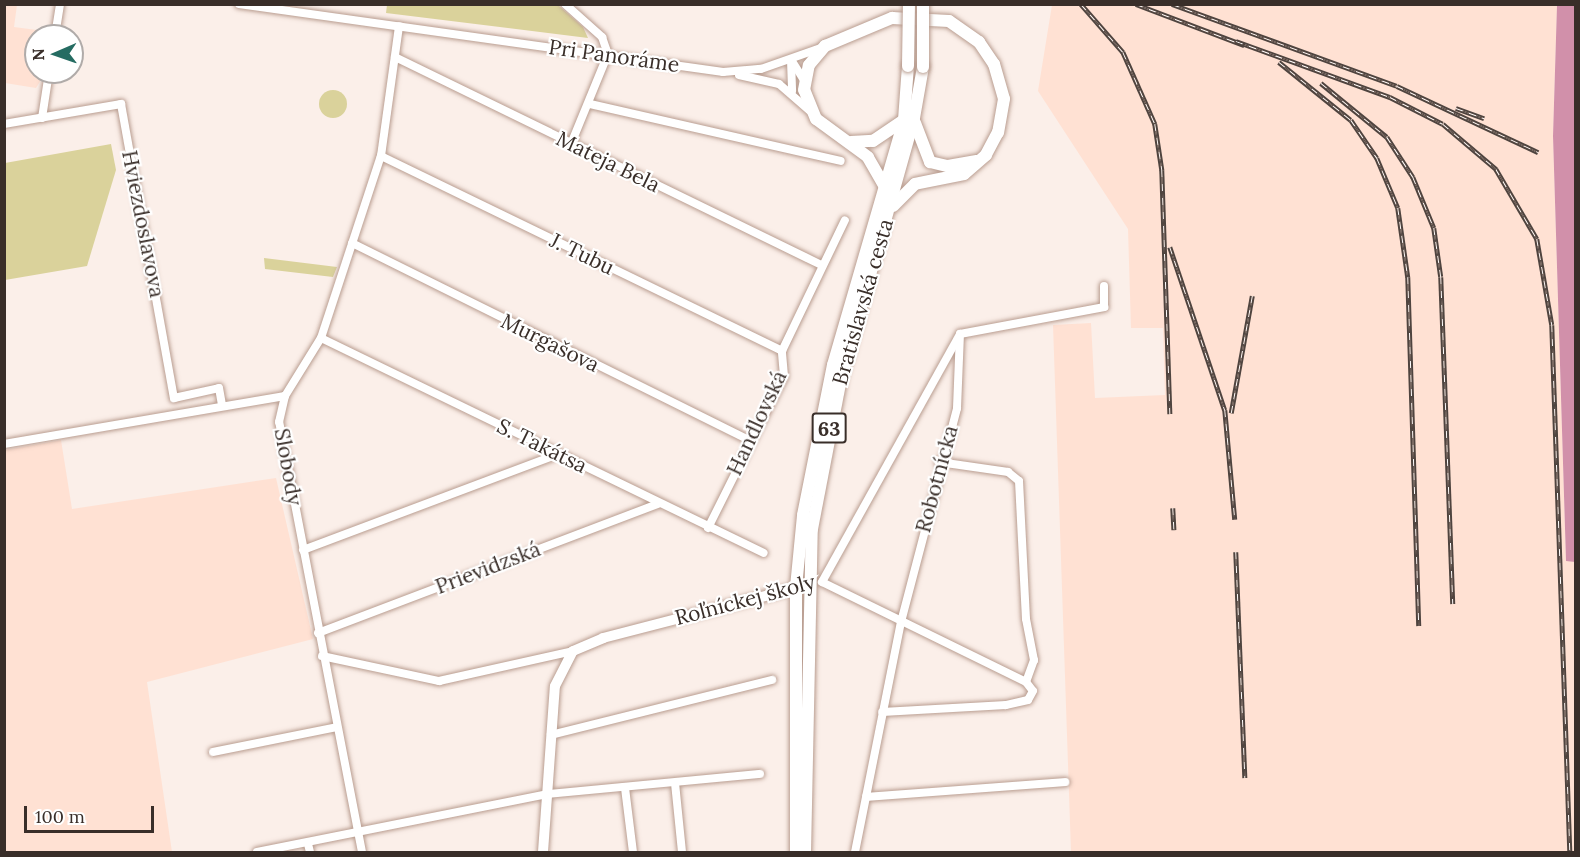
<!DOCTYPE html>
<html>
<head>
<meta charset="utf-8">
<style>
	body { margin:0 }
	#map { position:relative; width:1580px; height:857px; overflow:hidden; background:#fbefe9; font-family:Lora,serif }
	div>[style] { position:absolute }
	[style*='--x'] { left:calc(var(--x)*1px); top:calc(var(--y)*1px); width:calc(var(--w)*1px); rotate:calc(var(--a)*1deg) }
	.built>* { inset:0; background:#ffe1d3 }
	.green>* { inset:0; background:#dad29b }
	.round { border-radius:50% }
	.water>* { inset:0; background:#d190aa }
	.roads { filter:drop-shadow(0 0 2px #b99d90) drop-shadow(0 0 2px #b99d90) }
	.minor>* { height:8px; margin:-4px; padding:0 4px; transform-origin:4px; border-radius:4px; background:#fff }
	.secondary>* { height:10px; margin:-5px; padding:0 5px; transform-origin:5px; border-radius:5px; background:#fff }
	.primary>* { height:12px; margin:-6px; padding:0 6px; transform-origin:6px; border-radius:6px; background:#fff }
	.rail>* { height:4.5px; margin-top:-2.25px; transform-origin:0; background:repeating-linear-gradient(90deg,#fff 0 7px,#4f443f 0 14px); box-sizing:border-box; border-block:2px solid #4f443f }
	.bridges { filter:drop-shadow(0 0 2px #b99d90) drop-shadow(0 0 2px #b99d90) }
	.primary-bridge>* { height:12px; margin:-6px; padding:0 6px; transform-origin:6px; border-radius:6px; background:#fff }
	span { translate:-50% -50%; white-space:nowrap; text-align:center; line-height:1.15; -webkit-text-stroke:4.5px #fff; paint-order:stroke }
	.shield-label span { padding:2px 4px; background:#fff; border:2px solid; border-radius:4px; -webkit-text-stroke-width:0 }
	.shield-label { font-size:20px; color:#392e29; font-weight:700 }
	.street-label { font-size:21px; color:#392e29 }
	.frame { position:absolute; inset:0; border:6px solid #392e29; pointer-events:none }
	.north { position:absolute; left:24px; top:24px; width:60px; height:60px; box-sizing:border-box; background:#fff; border:2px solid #b0aba9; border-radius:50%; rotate:268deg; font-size:16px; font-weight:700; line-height:24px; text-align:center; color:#392e29 }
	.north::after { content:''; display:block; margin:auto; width:21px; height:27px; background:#256c62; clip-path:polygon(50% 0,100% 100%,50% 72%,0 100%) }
	.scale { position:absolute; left:24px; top:806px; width:130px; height:27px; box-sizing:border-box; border:3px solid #392e29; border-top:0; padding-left:8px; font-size:18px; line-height:21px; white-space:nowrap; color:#392e29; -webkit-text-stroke:4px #fff; paint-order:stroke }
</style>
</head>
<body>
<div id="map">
	<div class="built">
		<div style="clip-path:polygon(4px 5px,17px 5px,14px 27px,52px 32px,36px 36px,36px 72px,46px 72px,36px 88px,5px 83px)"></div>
		<div style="clip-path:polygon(1052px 5px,1557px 5px,1553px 136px,1566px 561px,1575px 561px,1575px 852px,1071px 852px,1053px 325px,1091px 323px,1095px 398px,1165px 395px,1163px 328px,1131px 328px,1128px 229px,1038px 91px)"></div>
		<div style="clip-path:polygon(61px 440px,72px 509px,276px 478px,313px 639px,147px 682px,172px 852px,5px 852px,5px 450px)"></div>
	</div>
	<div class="green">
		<div style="clip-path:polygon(387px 5px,558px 5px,583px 27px,588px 38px,386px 13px)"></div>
		<div class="round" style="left:319px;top:90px;width:28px;height:28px"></div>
		<div style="clip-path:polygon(111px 144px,116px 170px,87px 266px,5px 280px,5px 163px)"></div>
		<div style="clip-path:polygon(264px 258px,337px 267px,333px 277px,265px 269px)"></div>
	</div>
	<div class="water">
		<div style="clip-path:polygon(1557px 5px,1576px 5px,1575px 591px,1575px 562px,1566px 561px,1553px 136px)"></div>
	</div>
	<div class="roads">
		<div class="minor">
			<div style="--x:239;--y:4;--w:489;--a:8"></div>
			<div style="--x:723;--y:72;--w:38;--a:-5"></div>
			<div style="--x:761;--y:69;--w:64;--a:-19.3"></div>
			<div style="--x:565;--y:4;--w:50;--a:41.7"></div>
			<div style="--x:602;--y:37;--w:18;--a:71"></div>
			<div style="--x:55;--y:36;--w:32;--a:-81"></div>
			<div style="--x:395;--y:57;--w:475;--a:26"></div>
			<div style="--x:791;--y:60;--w:31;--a:88"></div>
			<div style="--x:792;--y:61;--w:22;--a:58"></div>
			<div style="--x:739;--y:75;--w:41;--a:12.7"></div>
			<div style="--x:779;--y:84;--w:40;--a:41"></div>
			<div style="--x:590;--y:104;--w:257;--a:12.8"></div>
			<div style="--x:42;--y:118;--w:47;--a:-81.3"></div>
			<div style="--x:4;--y:124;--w:119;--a:-9.7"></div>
			<div style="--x:121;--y:104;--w:299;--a:79.8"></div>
			<div style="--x:174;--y:398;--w:46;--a:-12.5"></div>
			<div style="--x:219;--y:388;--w:17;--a:80"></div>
			<div style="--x:571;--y:144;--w:97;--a:-67.7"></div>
			<div style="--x:381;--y:156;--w:446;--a:25.9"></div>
			<div style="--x:352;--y:243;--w:442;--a:26.4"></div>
			<div style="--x:321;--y:338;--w:492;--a:25.9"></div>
			<div style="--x:4;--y:444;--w:285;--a:-9.7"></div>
			<div style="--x:939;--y:462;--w:70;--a:8.2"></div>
			<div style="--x:1008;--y:472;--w:14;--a:39"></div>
			<div style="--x:1019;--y:481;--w:138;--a:87.1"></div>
			<div style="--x:1026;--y:619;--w:42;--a:79"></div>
			<div style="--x:1034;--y:660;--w:23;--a:110"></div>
			<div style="--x:708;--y:528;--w:170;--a:-63.4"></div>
			<div style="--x:784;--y:376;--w:25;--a:-95"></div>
			<div style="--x:782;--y:351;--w:145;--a:-64.3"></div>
			<div style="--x:303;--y:550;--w:272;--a:-20.6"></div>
			<div style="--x:822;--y:582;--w:284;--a:-60.9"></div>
			<div style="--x:960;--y:334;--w:147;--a:-10.6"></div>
			<div style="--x:1104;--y:307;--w:21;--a:-90"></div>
			<div style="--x:822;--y:582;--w:227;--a:26.1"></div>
			<div style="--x:1026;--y:682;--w:11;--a:52"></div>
			<div style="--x:1033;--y:691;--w:10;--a:119"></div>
			<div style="--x:1028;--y:700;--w:23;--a:167"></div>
			<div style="--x:1006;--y:705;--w:124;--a:176.8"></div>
			<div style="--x:318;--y:633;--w:364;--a:-20.8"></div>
			<div style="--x:322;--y:656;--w:120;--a:12.1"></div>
			<div style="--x:439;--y:681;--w:137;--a:-12.6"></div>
			<div style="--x:551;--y:735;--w:228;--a:-14"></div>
			<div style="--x:213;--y:752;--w:126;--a:-11.4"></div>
			<div style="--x:675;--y:783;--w:69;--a:84.2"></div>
			<div style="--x:625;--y:788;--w:64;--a:82.9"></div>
			<div style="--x:866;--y:797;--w:200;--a:-4.3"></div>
			<div style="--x:308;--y:844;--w:8;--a:76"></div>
			<div style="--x:257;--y:852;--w:297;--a:-11.3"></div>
			<div style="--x:548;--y:794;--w:213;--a:-5.4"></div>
			<div style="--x:362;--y:852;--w:438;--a:-100.9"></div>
			<div style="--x:279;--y:422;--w:27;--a:-77"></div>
			<div style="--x:285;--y:396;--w:68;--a:-58.2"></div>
			<div style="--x:321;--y:338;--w:192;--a:-71.8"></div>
			<div style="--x:381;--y:156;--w:131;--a:-82.1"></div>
			<div style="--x:855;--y:852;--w:235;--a:-78.7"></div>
			<div style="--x:901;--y:622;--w:221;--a:-75.3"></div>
			<div style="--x:957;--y:408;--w:74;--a:-87.7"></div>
		</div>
		<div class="secondary">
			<div style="--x:543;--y:852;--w:166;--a:-85.9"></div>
			<div style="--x:555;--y:686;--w:39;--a:-63"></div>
			<div style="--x:573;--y:651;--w:33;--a:-23"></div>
			<div style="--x:603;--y:638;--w:212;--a:-14.5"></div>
		</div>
		<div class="primary">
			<div style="--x:915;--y:123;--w:42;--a:69"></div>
			<div style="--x:930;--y:162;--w:18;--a:13"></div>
			<div style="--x:948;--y:166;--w:29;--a:-10"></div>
			<div style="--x:851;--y:142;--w:22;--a:-3"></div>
			<div style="--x:873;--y:141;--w:37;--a:-34"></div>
			<div style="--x:885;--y:187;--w:34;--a:-120"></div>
			<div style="--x:868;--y:157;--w:64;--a:-143.8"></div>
			<div style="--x:816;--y:119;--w:31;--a:-112"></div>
			<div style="--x:804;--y:90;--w:25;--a:-79"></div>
			<div style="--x:809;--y:65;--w:25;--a:-50"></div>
			<div style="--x:825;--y:46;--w:73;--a:-22.7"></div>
			<div style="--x:892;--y:18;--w:57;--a:3"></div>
			<div style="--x:949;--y:21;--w:37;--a:35"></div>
			<div style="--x:979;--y:42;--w:27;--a:56"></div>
			<div style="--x:994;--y:64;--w:36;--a:74"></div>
			<div style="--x:1004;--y:99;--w:34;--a:100"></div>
			<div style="--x:998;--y:132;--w:26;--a:118"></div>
			<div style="--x:986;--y:155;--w:29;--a:139"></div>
			<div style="--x:964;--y:174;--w:50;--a:168.5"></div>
			<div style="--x:915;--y:184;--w:31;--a:135"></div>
			<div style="--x:796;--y:852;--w:265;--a:-90"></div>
			<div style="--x:796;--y:587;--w:72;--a:-84.4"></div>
			<div style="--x:803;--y:515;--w:153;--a:-78.7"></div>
			<div style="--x:833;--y:365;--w:255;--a:-73.8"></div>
			<div style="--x:904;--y:120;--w:54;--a:-85.8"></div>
			<div style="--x:805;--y:852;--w:323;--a:-88.8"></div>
			<div style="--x:812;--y:529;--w:154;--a:-79.1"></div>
			<div style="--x:841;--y:378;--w:270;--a:-74.3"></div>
			<div style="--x:914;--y:118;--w:52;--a:-80"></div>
		</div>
	</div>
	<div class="rail">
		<div style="--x:1081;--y:4;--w:64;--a:48.8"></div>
		<div style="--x:1123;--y:52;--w:79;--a:66"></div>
		<div style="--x:1155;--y:124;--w:47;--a:81.3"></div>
		<div style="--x:1162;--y:170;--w:244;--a:88.1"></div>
		<div style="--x:1136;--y:4;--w:116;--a:20.8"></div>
		<div style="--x:1172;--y:4;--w:239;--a:20"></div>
		<div style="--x:1397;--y:86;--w:156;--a:25.1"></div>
		<div style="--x:1236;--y:41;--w:164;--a:20"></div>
		<div style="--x:1390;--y:97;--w:59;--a:27"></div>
		<div style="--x:1443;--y:124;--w:70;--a:40.3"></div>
		<div style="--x:1496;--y:169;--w:81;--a:59.6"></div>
		<div style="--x:1537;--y:239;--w:87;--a:80.1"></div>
		<div style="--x:1552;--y:325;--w:527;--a:88.04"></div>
		<div style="--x:1279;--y:62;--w:92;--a:38.9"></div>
		<div style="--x:1351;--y:120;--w:46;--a:55.6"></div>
		<div style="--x:1377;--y:158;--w:54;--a:67.2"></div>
		<div style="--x:1398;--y:208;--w:70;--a:81.8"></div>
		<div style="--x:1408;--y:277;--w:349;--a:88.2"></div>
		<div style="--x:1321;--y:83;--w:85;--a:39.3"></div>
		<div style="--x:1387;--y:137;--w:48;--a:57"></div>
		<div style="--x:1413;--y:177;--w:55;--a:67.6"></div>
		<div style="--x:1434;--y:228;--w:49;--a:81.9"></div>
		<div style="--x:1441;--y:277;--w:327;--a:87.9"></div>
		<div style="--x:1456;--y:108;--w:30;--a:20"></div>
		<div style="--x:1170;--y:247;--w:172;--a:71.4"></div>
		<div style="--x:1225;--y:410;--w:110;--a:84.8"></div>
		<div style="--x:1231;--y:413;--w:119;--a:-79.8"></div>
		<div style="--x:1173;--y:508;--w:22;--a:87"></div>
		<div style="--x:1236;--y:552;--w:226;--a:87.7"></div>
	</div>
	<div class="bridges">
		<div class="primary-bridge">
			<div style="--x:908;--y:66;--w:62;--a:-89.1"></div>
			<div style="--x:923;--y:67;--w:63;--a:-90"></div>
		</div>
	</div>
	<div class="shield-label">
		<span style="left:829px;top:428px">63</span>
	</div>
	<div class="street-label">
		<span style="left:614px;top:56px;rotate:8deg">Pri Panoráme</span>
		<span style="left:608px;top:162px;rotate:26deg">Mateja Bela</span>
		<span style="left:143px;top:224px;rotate:79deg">Hviezdoslavova</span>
		<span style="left:582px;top:254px;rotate:26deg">J. Tubu</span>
		<span style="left:863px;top:302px;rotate:-74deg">Bratislavská cesta</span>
		<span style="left:550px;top:343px;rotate:26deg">Murgašova</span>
		<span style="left:757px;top:423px;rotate:-65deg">Handlovská</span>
		<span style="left:542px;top:446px;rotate:26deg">S. Takátsa</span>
		<span style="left:288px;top:467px;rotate:80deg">Slobody</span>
		<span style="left:937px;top:479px;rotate:-75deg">Robotnícka</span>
		<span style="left:488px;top:568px;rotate:-21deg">Prievidzská</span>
		<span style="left:745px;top:600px;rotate:-15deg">Roľníckej školy</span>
	</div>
	<div class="frame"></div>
	<div class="north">N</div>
	<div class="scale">100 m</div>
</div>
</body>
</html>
